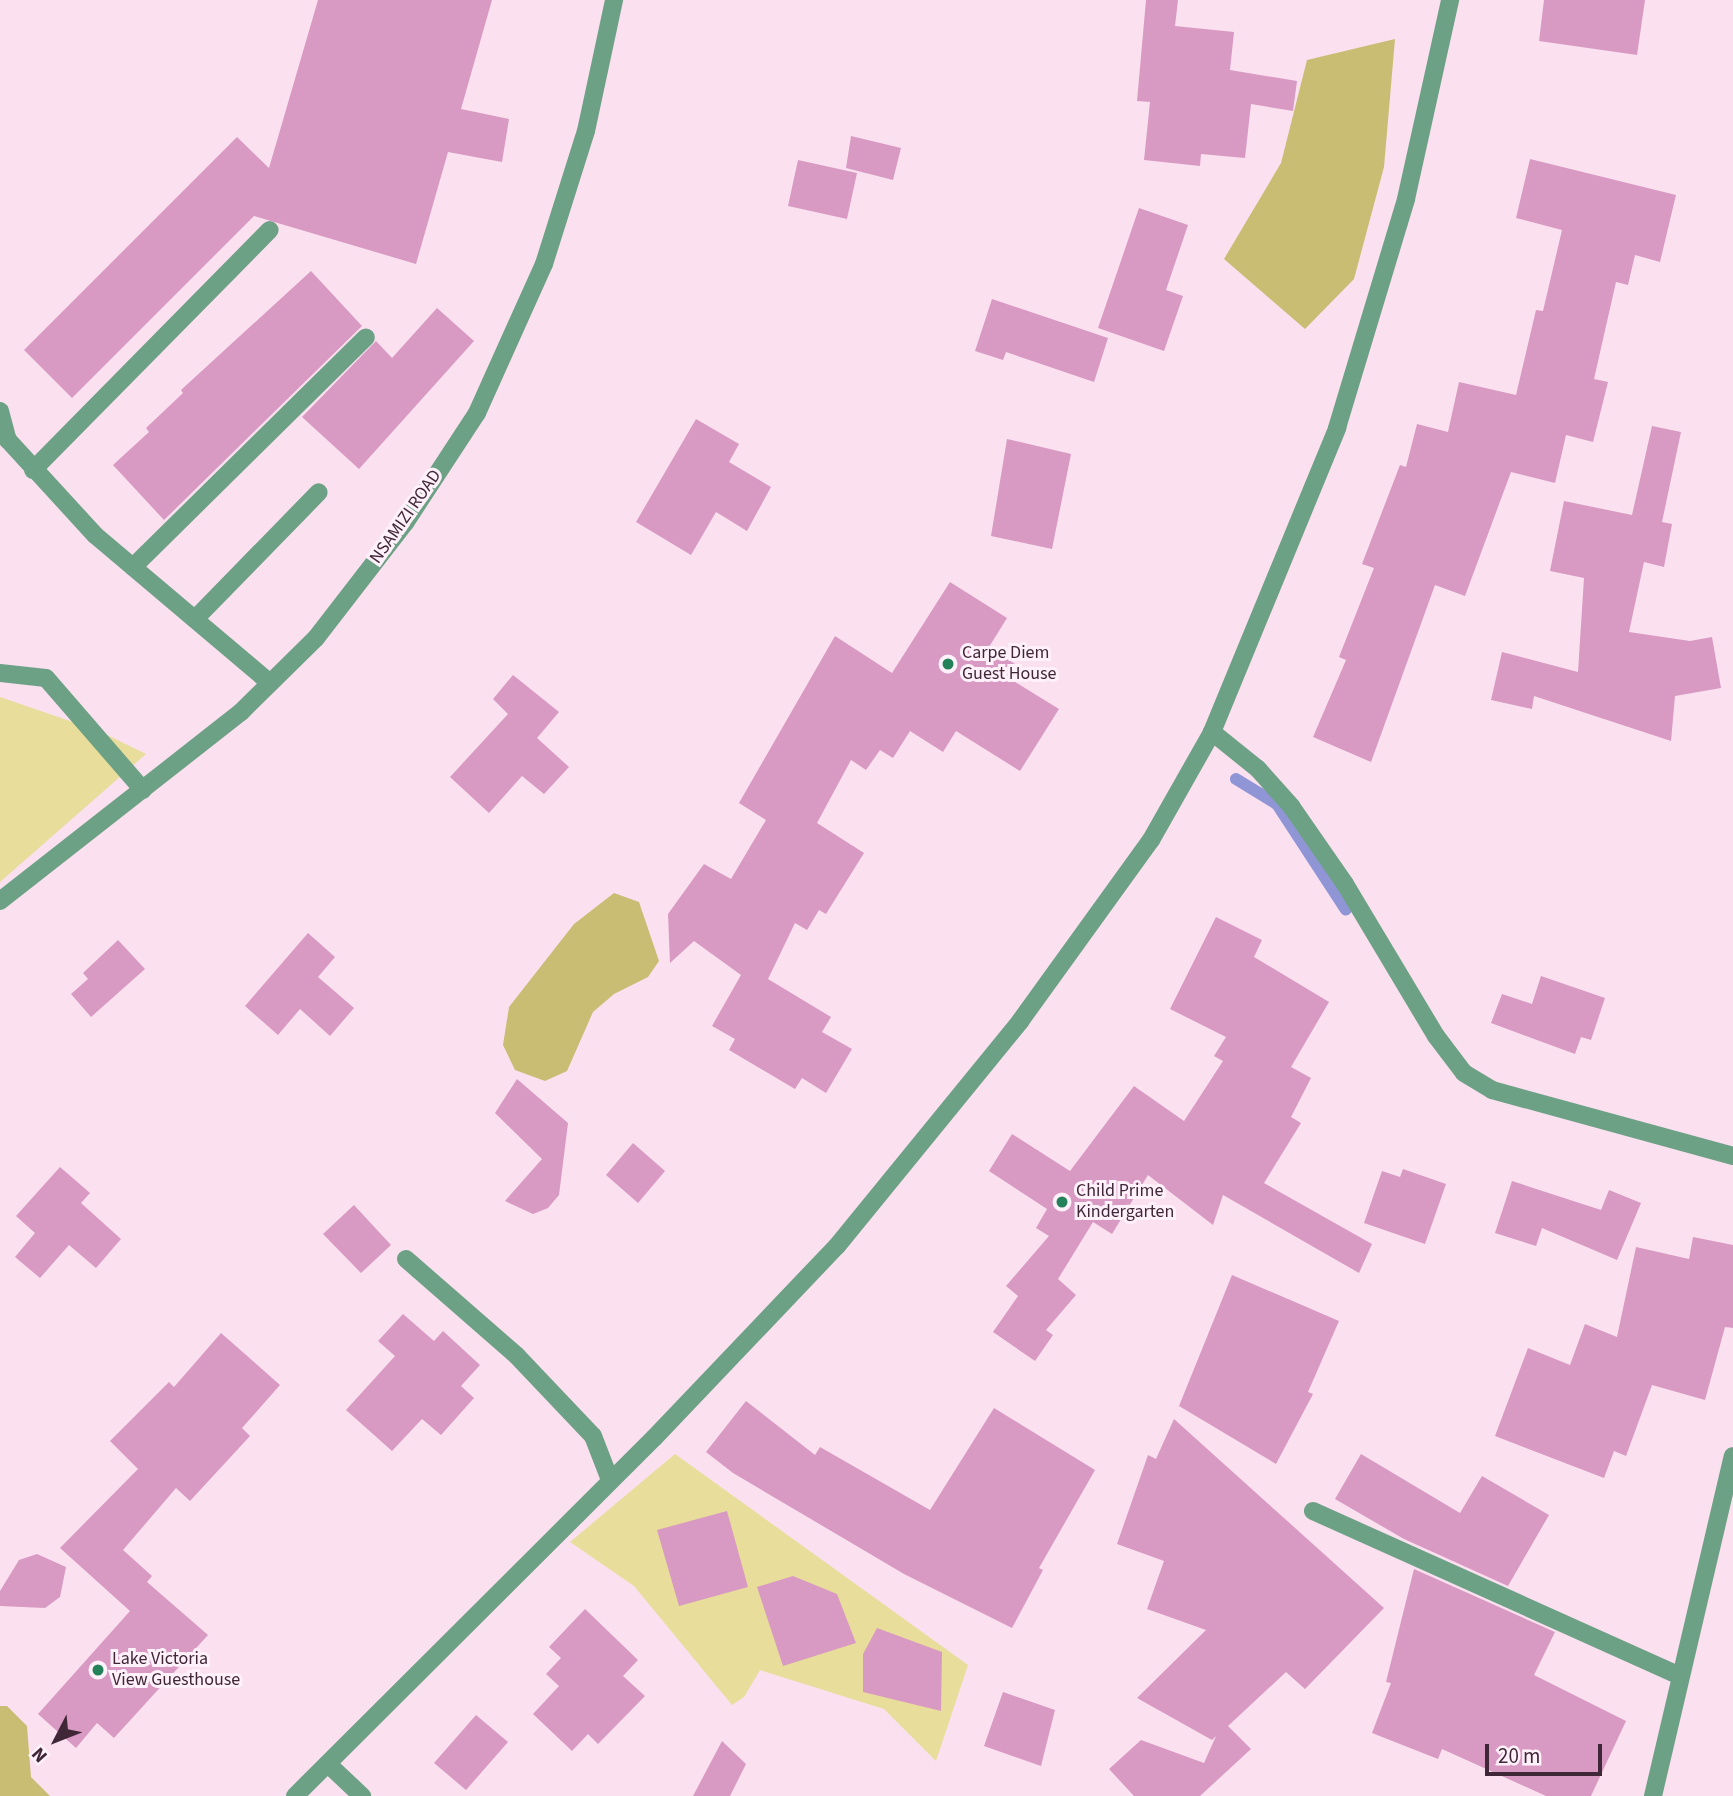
<!DOCTYPE html>
<html>
<head>
<meta charset="utf-8">
<style>
	body { margin:0 }
	#map { position:relative; width:1733px; height:1796px; overflow:hidden; background:#fbe0f0; font-family:"Source Sans 3",sans-serif }
	div>[style] { position:absolute }
	[style*='--x'] { left:calc(var(--x)*1px); top:calc(var(--y)*1px); width:calc(var(--w)*1px); rotate:calc(var(--a)*1deg) }
	.green>* { inset:0; background:#e8dd9b }
	.forest>* { inset:0; background:#c9bd74 }
	.stream>* { height:12px; margin:-6px; padding:0 6px; transform-origin:6px; border-radius:6px; background:#9095d6 }
	.building>* { inset:0; background:#d89ac2 }
	.minor>* { height:18px; margin:-9px; padding:0 9px; transform-origin:9px; border-radius:9px; background:#6da185 }
	.dots>* { width:19px; height:19px; translate:-50% -50%; box-sizing:border-box; border:4px solid #fff1fa; border-radius:50% }
	span { translate:-50% -50%; white-space:nowrap; text-align:center; line-height:1.15; -webkit-text-stroke:6px #fff1fa; paint-order:stroke }
	.street-label { font-size:18px; color:#402738 }
	.poi-label { font-size:18px; color:#402738 }
	.left { translate:0 -50%; text-align:left }
	.north { position:absolute; left:21px; top:1705px; width:70px; height:70px; -webkit-text-stroke:5px #fff1fa; paint-order:stroke; rotate:228deg; font-size:19px; font-weight:700; line-height:28px; text-align:center; color:#402738 }
	.north::after { content:''; display:block; margin:auto; width:24px; height:32px; background:#402738; clip-path:polygon(50% 0,100% 100%,50% 72%,0 100%) }
	.scale { position:absolute; left:1485px; top:1744px; width:117px; height:32px; box-sizing:border-box; border:4px solid #402738; border-top:0; padding-left:9px; font-size:21px; line-height:24px; white-space:nowrap; color:#402738; -webkit-text-stroke:5px #fff1fa; paint-order:stroke }
</style>
</head>
<body>
<div id="map">
	<div class="green">
		<div style="clip-path:polygon(0 697px,99px 731px,146px 754px,0 882px)"></div>
		<div style="clip-path:polygon(675px 1454px,968px 1665px,936px 1761px,884px 1709px,760px 1670px,744px 1697px,732px 1705px,634px 1586px,570px 1542px)"></div>
	</div>
	<div class="forest">
		<div style="clip-path:polygon(1395px 39px,1384px 167px,1354px 279px,1305px 329px,1224px 259px,1281px 163px,1307px 60px)"></div>
		<div style="clip-path:polygon(614px 893px,639px 902px,659px 961px,648px 977px,614px 994px,593px 1012px,567px 1071px,545px 1081px,515px 1070px,503px 1045px,509px 1007px,574px 924px)"></div>
		<div style="clip-path:polygon(0 1706px,7px 1706px,27px 1726px,31px 1777px,50px 1796px,0 1796px)"></div>
	</div>
	<div class="stream">
		<div style="--x:1236;--y:779;--w:48;--a:31.4"></div>
		<div style="--x:1277;--y:804;--w:126;--a:56.9"></div>
	</div>
	<div class="building">
		<div style="clip-path:polygon(318px 0,492px 0,461px 109px,509px 119px,502px 162px,448px 152px,416px 264px,254px 216px,72px 398px,24px 350px,237px 137px,269px 168px)"></div>
		<div style="clip-path:polygon(1146px 0,1178px 0,1175px 26px,1234px 32px,1230px 70px,1297px 81px,1293px 111px,1251px 104px,1245px 158px,1201px 154px,1200px 166px,1144px 160px,1150px 102px,1137px 101px)"></div>
		<div style="clip-path:polygon(1544px 0,1645px 0,1637px 55px,1539px 41px)"></div>
		<div style="clip-path:polygon(851px 136px,901px 148px,893px 180px,846px 168px)"></div>
		<div style="clip-path:polygon(1530px 159px,1676px 195px,1660px 262px,1635px 255px,1628px 285px,1616px 282px,1594px 379px,1608px 382px,1593px 442px,1566px 435px,1555px 483px,1511px 472px,1465px 596px,1435px 585px,1371px 762px,1313px 737px,1346px 660px,1339px 657px,1374px 568px,1362px 564px,1400px 465px,1406px 467px,1417px 424px,1448px 432px,1459px 382px,1516px 395px,1536px 310px,1543px 311px,1562px 230px,1516px 218px)"></div>
		<div style="clip-path:polygon(798px 160px,857px 173px,847px 219px,788px 206px)"></div>
		<div style="clip-path:polygon(1139px 208px,1188px 225px,1166px 290px,1183px 296px,1164px 351px,1098px 328px)"></div>
		<div style="clip-path:polygon(311px 271px,362px 326px,164px 520px,113px 465px,149px 432px,146px 428px,183px 393px,181px 390px)"></div>
		<div style="clip-path:polygon(992px 299px,1108px 338px,1094px 382px,1006px 352px,1003px 360px,975px 351px)"></div>
		<div style="clip-path:polygon(437px 308px,474px 341px,359px 469px,302px 417px,376px 341px,392px 358px)"></div>
		<div style="clip-path:polygon(696px 419px,739px 444px,729px 462px,771px 487px,747px 531px,716px 512px,691px 555px,636px 522px)"></div>
		<div style="clip-path:polygon(1652px 426px,1681px 432px,1662px 522px,1672px 524px,1664px 567px,1644px 562px,1629px 632px,1690px 641px,1712px 637px,1721px 688px,1675px 696px,1671px 741px,1534px 696px,1532px 709px,1491px 700px,1502px 652px,1578px 672px,1584px 578px,1550px 571px,1564px 501px,1632px 515px)"></div>
		<div style="clip-path:polygon(1007px 439px,1071px 454px,1052px 549px,991px 536px)"></div>
		<div style="clip-path:polygon(950px 582px,1007px 618px,989px 647px,1015px 664px,1007px 677px,1059px 709px,1020px 771px,956px 731px,943px 752px,910px 731px,893px 758px,880px 750px,866px 770px,851px 760px,817px 823px,864px 853px,826px 914px,819px 910px,807px 930px,795px 923px,768px 979px,831px 1017px,822px 1032px,852px 1049px,826px 1093px,802px 1078px,795px 1089px,729px 1050px,735px 1039px,712px 1026px,741px 975px,694px 941px,670px 963px,668px 914px,704px 864px,731px 879px,766px 820px,739px 803px,835px 636px,892px 673px)"></div>
		<div style="clip-path:polygon(513px 675px,559px 712px,537px 738px,569px 767px,544px 794px,522px 776px,489px 813px,450px 777px,508px 714px,493px 699px)"></div>
		<div style="clip-path:polygon(1216px 917px,1262px 940px,1254px 957px,1329px 1002px,1291px 1067px,1311px 1078px,1291px 1117px,1301px 1123px,1264px 1183px,1372px 1244px,1359px 1273px,1223px 1195px,1213px 1225px,1148px 1175px,1112px 1234px,1093px 1222px,1058px 1279px,1076px 1295px,1046px 1330px,1053px 1335px,1035px 1361px,993px 1332px,1018px 1296px,1006px 1286px,1049px 1236px,1036px 1228px,1047px 1209px,989px 1171px,1012px 1134px,1070px 1171px,1134px 1086px,1184px 1121px,1223px 1061px,1214px 1056px,1226px 1037px,1170px 1009px)"></div>
		<div style="clip-path:polygon(308px 933px,335px 957px,318px 977px,354px 1008px,330px 1036px,300px 1009px,278px 1035px,245px 1006px)"></div>
		<div style="clip-path:polygon(118px 940px,145px 969px,91px 1017px,71px 994px,88px 979px,83px 973px)"></div>
		<div style="clip-path:polygon(1541px 976px,1605px 998px,1591px 1040px,1581px 1037px,1575px 1054px,1491px 1023px,1502px 994px,1532px 1004px)"></div>
		<div style="clip-path:polygon(517px 1079px,568px 1123px,559px 1195px,548px 1208px,533px 1214px,505px 1201px,542px 1159px,495px 1113px)"></div>
		<div style="clip-path:polygon(633px 1143px,665px 1171px,638px 1203px,606px 1175px)"></div>
		<div style="clip-path:polygon(60px 1167px,90px 1193px,81px 1203px,121px 1239px,96px 1268px,69px 1245px,40px 1278px,15px 1257px,35px 1233px,16px 1216px)"></div>
		<div style="clip-path:polygon(1403px 1169px,1446px 1184px,1425px 1244px,1364px 1223px,1382px 1171px,1400px 1177px)"></div>
		<div style="clip-path:polygon(1512px 1181px,1601px 1210px,1609px 1190px,1641px 1203px,1617px 1260px,1542px 1228px,1536px 1246px,1495px 1233px)"></div>
		<div style="clip-path:polygon(354px 1205px,391px 1245px,361px 1273px,323px 1234px)"></div>
		<div style="clip-path:polygon(1693px 1237px,1733px 1245px,1733px 1328px,1725px 1327px,1705px 1400px,1652px 1385px,1626px 1456px,1614px 1451px,1604px 1478px,1495px 1436px,1528px 1348px,1570px 1365px,1585px 1324px,1617px 1337px,1636px 1247px,1689px 1259px)"></div>
		<div style="clip-path:polygon(1232px 1275px,1339px 1321px,1308px 1392px,1313px 1394px,1276px 1464px,1179px 1406px)"></div>
		<div style="clip-path:polygon(403px 1314px,434px 1341px,443px 1331px,480px 1365px,461px 1386px,474px 1398px,441px 1435px,422px 1419px,392px 1451px,346px 1410px,395px 1356px,378px 1341px)"></div>
		<div style="clip-path:polygon(221px 1333px,280px 1385px,242px 1428px,250px 1436px,190px 1501px,176px 1488px,123px 1550px,152px 1576px,147px 1582px,208px 1635px,114px 1738px,97px 1723px,76px 1748px,38px 1714px,130px 1611px,60px 1548px,138px 1469px,110px 1441px,169px 1382px,174px 1387px)"></div>
		<div style="clip-path:polygon(746px 1401px,815px 1455px,820px 1447px,930px 1510px,994px 1408px,1095px 1470px,1039px 1568px,1043px 1570px,1012px 1628px,904px 1574px,733px 1473px,706px 1452px)"></div>
		<div style="clip-path:polygon(1174px 1419px,1384px 1608px,1305px 1689px,1286px 1672px,1228px 1726px,1251px 1749px,1200px 1796px,1134px 1796px,1109px 1769px,1141px 1740px,1204px 1763px,1216px 1736px,1212px 1740px,1137px 1698px,1206px 1630px,1147px 1609px,1164px 1561px,1117px 1544px,1148px 1455px,1156px 1459px)"></div>
		<div style="clip-path:polygon(1361px 1454px,1460px 1513px,1482px 1476px,1549px 1515px,1508px 1586px,1404px 1539px,1335px 1499px)"></div>
		<div style="clip-path:polygon(727px 1511px,748px 1587px,679px 1606px,657px 1530px)"></div>
		<div style="clip-path:polygon(37px 1554px,66px 1567px,60px 1597px,45px 1608px,0 1606px,0 1591px,19px 1560px)"></div>
		<div style="clip-path:polygon(1414px 1569px,1555px 1632px,1534px 1675px,1626px 1721px,1591px 1796px,1546px 1796px,1442px 1749px,1438px 1759px,1372px 1733px,1391px 1683px,1386px 1682px)"></div>
		<div style="clip-path:polygon(793px 1576px,837px 1594px,856px 1643px,783px 1666px,757px 1587px)"></div>
		<div style="clip-path:polygon(585px 1609px,638px 1660px,623px 1676px,645px 1696px,598px 1744px,588px 1734px,572px 1751px,533px 1714px,559px 1686px,546px 1674px,561px 1658px,549px 1647px)"></div>
		<div style="clip-path:polygon(877px 1628px,942px 1652px,941px 1711px,863px 1692px,863px 1654px)"></div>
		<div style="clip-path:polygon(1003px 1692px,1055px 1710px,1041px 1766px,984px 1746px)"></div>
		<div style="clip-path:polygon(476px 1715px,508px 1742px,466px 1790px,434px 1763px)"></div>
		<div style="clip-path:polygon(722px 1741px,746px 1764px,730px 1796px,693px 1796px)"></div>
	</div>
	<div class="minor">
		<div style="--x:0;--y:411;--w:30;--a:75"></div>
		<div style="--x:8;--y:440;--w:129;--a:47.5"></div>
		<div style="--x:95;--y:535;--w:229;--a:40.2"></div>
		<div style="--x:33;--y:470;--w:337;--a:-45.4"></div>
		<div style="--x:133;--y:567;--w:327;--a:-44.6"></div>
		<div style="--x:195;--y:619;--w:177;--a:-45.7"></div>
		<div style="--x:0;--y:673;--w:46;--a:6.2"></div>
		<div style="--x:46;--y:678;--w:148;--a:49.1"></div>
		<div style="--x:1212;--y:732;--w:59;--a:38.8"></div>
		<div style="--x:1258;--y:769;--w:50;--a:48.3"></div>
		<div style="--x:1291;--y:806;--w:95;--a:55.3"></div>
		<div style="--x:1345;--y:884;--w:177;--a:59.1"></div>
		<div style="--x:1436;--y:1036;--w:46;--a:52.9"></div>
		<div style="--x:1464;--y:1073;--w:33;--a:31"></div>
		<div style="--x:1492;--y:1090;--w:250;--a:15.3"></div>
		<div style="--x:0;--y:901;--w:306;--a:-38.1"></div>
		<div style="--x:241;--y:712;--w:105;--a:-44.6"></div>
		<div style="--x:316;--y:638;--w:145;--a:-52.3"></div>
		<div style="--x:405;--y:523;--w:131;--a:-56.8"></div>
		<div style="--x:477;--y:413;--w:163;--a:-65.8"></div>
		<div style="--x:544;--y:264;--w:139;--a:-72.5"></div>
		<div style="--x:586;--y:131;--w:134;--a:-77.9"></div>
		<div style="--x:406;--y:1259;--w:147;--a:41.1"></div>
		<div style="--x:517;--y:1356;--w:110;--a:46.5"></div>
		<div style="--x:593;--y:1436;--w:47;--a:68.9"></div>
		<div style="--x:1313;--y:1511;--w:400;--a:24.2"></div>
		<div style="--x:328;--y:1764;--w:47;--a:43.3"></div>
		<div style="--x:295;--y:1796;--w:507;--a:-44.92"></div>
		<div style="--x:654;--y:1438;--w:265;--a:-46.4"></div>
		<div style="--x:837;--y:1246;--w:291;--a:-50.8"></div>
		<div style="--x:1021;--y:1020;--w:222;--a:-54.2"></div>
		<div style="--x:1151;--y:840;--w:124;--a:-60.5"></div>
		<div style="--x:1212;--y:732;--w:329;--a:-67.6"></div>
		<div style="--x:1337;--y:428;--w:239;--a:-73.2"></div>
		<div style="--x:1406;--y:199;--w:204;--a:-77.5"></div>
		<div style="--x:1653;--y:1796;--w:349;--a:-76.8"></div>
	</div>
	<div class="dots">
		<div style="left:948px;top:664px;background:#24825a"></div>
		<div style="left:1062px;top:1202px;background:#24825a"></div>
		<div style="left:98px;top:1670px;background:#24825a"></div>
	</div>
	<div class="street-label">
		<span style="left:406px;top:517px;rotate:-55deg">NSAMIZI ROAD</span>
	</div>
	<div class="poi-label">
		<span class="left" style="left:962px;top:664px">Carpe Diem<br>Guest House</span>
		<span class="left" style="left:1076px;top:1202px">Child Prime<br>Kindergarten</span>
		<span class="left" style="left:112px;top:1670px">Lake Victoria<br>View Guesthouse</span>
	</div>
	<div class="north">N</div>
	<div class="scale">20 m</div>
</div>
</body>
</html>
